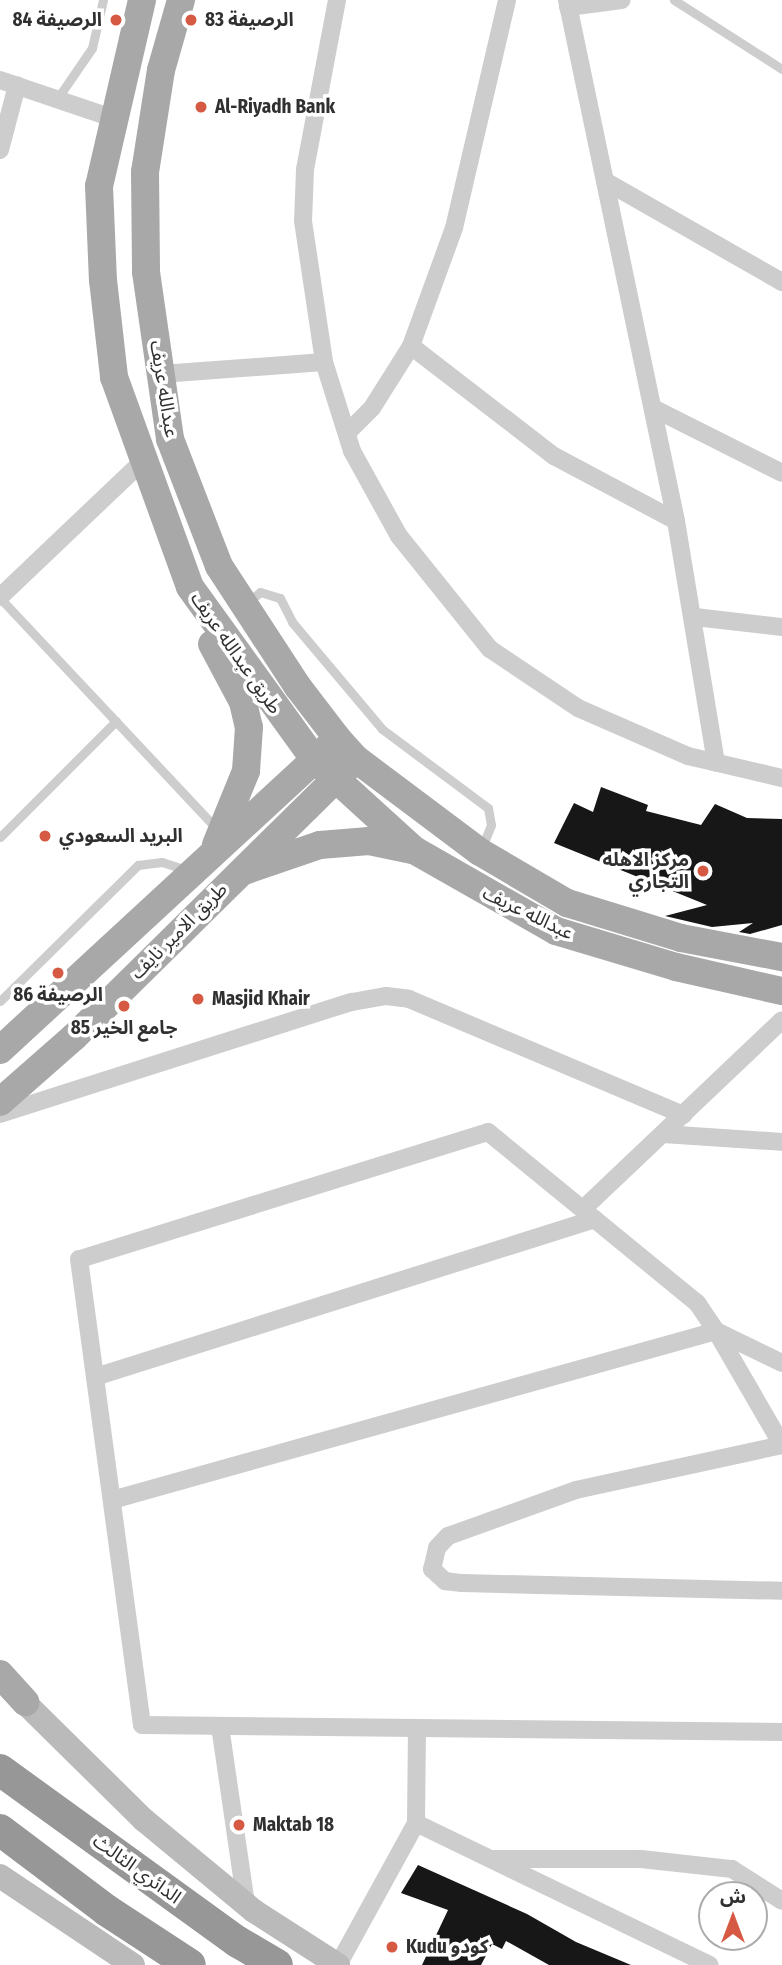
<!DOCTYPE html>
<html>
<head>
<meta charset="utf-8">
<style>
	body { margin:0 }
	#map { position:relative; width:782px; height:1965px; overflow:hidden; background:#fff; font-family:"Fira Sans Condensed","Noto Sans Arabic",sans-serif }
	div>[style] { position:absolute }
	[style*='--x'] { left:calc(var(--x)*1px); top:calc(var(--y)*1px); width:calc(var(--w)*1px); rotate:calc(var(--a)*1deg) }
	.building>* { inset:0; background:#171717 }
	.lane>* { height:9px; margin:-4.5px; padding:0 4.5px; transform-origin:4.5px; border-radius:4.5px; background:#cdcdcd }
	.street>* { height:18px; margin:-9px; padding:0 9px; transform-origin:9px; border-radius:9px; background:#cdcdcd }
	.secondary>* { height:24px; margin:-12px; padding:0 12px; transform-origin:12px; border-radius:12px; background:#bababa }
	.primary>* { height:28px; margin:-14px; padding:0 14px; transform-origin:14px; border-radius:14px; background:#a8a8a8 }
	.highway>* { height:32px; margin:-16px; padding:0 16px; transform-origin:16px; border-radius:16px; background:#979797 }
	.dots>* { width:19px; height:19px; translate:-50% -50%; box-sizing:border-box; border:4px solid #fff; border-radius:50% }
	span { translate:-50% -50%; white-space:nowrap; text-align:center; line-height:1.15; -webkit-text-stroke:7px #fff; paint-order:stroke }
	.poi-label { font-size:19px; color:#303030; font-weight:700 }
	.right { translate:-100% -50%; text-align:right }
	.left { translate:0 -50%; text-align:left }
	.street-label { font-size:19px; color:#303030 }
	.north { position:absolute; left:698px; top:1881px; width:70px; height:70px; box-sizing:border-box; background:#fff; border:2px solid #acacac; border-radius:50%; rotate:0deg; font-size:19px; font-weight:700; line-height:28px; text-align:center; color:#303030 }
	.north::after { content:''; display:block; margin:auto; width:24px; height:32px; background:#d65943; clip-path:polygon(50% 0,100% 100%,50% 72%,0 100%) }
</style>
</head>
<body>
<div id="map">
	<div class="building">
		<div style="clip-path:polygon(601px 787px,648px 805px,646px 811px,701px 825px,715px 804px,747px 818px,782px 819px,782px 925px,750px 934px,739px 932px,753px 923px,712px 927px,665px 916px,707px 905px,554px 843px,574px 803px,593px 812px)"></div>
		<div style="clip-path:polygon(418px 1865px,527px 1914px,576px 1942px,631px 1965px,549px 1965px,506px 1941px,502px 1949px,492px 1944px,481px 1965px,422px 1965px,448px 1910px,401px 1893px)"></div>
	</div>
	<div class="lane">
		<div style="--x:674;--y:0;--w:128;--a:32.6"></div>
		<div style="--x:57;--y:99;--w:62;--a:-55.5"></div>
		<div style="--x:92;--y:48;--w:49;--a:-77.1"></div>
		<div style="--x:0;--y:598;--w:317;--a:46.8"></div>
		<div style="--x:247;--y:603;--w:17;--a:-40"></div>
		<div style="--x:260;--y:592;--w:21;--a:17"></div>
		<div style="--x:280;--y:598;--w:27;--a:63"></div>
		<div style="--x:292;--y:622;--w:140;--a:49.9"></div>
		<div style="--x:382;--y:729;--w:132;--a:36.7"></div>
		<div style="--x:488;--y:808;--w:17;--a:80"></div>
		<div style="--x:491;--y:825;--w:24;--a:112"></div>
		<div style="--x:0;--y:837;--w:164;--a:-45"></div>
		<div style="--x:0;--y:1001;--w:194;--a:-44.6"></div>
		<div style="--x:138;--y:865;--w:24;--a:-7"></div>
		<div style="--x:162;--y:862;--w:25;--a:18"></div>
	</div>
	<div class="street">
		<div style="--x:337;--y:0;--w:173;--a:100.7"></div>
		<div style="--x:305;--y:170;--w:51;--a:92.2"></div>
		<div style="--x:303;--y:221;--w:143;--a:81.5"></div>
		<div style="--x:324;--y:362;--w:93;--a:72.5"></div>
		<div style="--x:352;--y:451;--w:97;--a:61.1"></div>
		<div style="--x:399;--y:536;--w:145;--a:51.2"></div>
		<div style="--x:490;--y:649;--w:106;--a:33.8"></div>
		<div style="--x:578;--y:708;--w:120;--a:23.6"></div>
		<div style="--x:688;--y:756;--w:97;--a:13.2"></div>
		<div style="--x:567;--y:0;--w:532;--a:78.18"></div>
		<div style="--x:568;--y:7;--w:54;--a:-7.4"></div>
		<div style="--x:0;--y:80;--w:118;--a:18.7"></div>
		<div style="--x:0;--y:150;--w:67;--a:-75.3"></div>
		<div style="--x:605;--y:181;--w:204;--a:29.7"></div>
		<div style="--x:411;--y:346;--w:180;--a:37.6"></div>
		<div style="--x:554;--y:456;--w:138;--a:28"></div>
		<div style="--x:676;--y:521;--w:245;--a:80.6"></div>
		<div style="--x:161;--y:374;--w:163;--a:-4.2"></div>
		<div style="--x:653;--y:408;--w:144;--a:26.7"></div>
		<div style="--x:347;--y:433;--w:35;--a:-45"></div>
		<div style="--x:372;--y:408;--w:73;--a:-57.8"></div>
		<div style="--x:411;--y:346;--w:126;--a:-70"></div>
		<div style="--x:454;--y:228;--w:234;--a:-76.9"></div>
		<div style="--x:0;--y:597;--w:197;--a:-43.6"></div>
		<div style="--x:695;--y:617;--w:88;--a:6.6"></div>
		<div style="--x:0;--y:1114;--w:369;--a:-17.7"></div>
		<div style="--x:352;--y:1002;--w:35;--a:-10"></div>
		<div style="--x:386;--y:996;--w:23;--a:7"></div>
		<div style="--x:409;--y:999;--w:298;--a:22.9"></div>
		<div style="--x:663;--y:1134;--w:119;--a:3.8"></div>
		<div style="--x:583;--y:1209;--w:274;--a:-43.5"></div>
		<div style="--x:782;--y:1363;--w:73;--a:-154.1"></div>
		<div style="--x:716;--y:1331;--w:34;--a:-124"></div>
		<div style="--x:697;--y:1303;--w:270;--a:-140.7"></div>
		<div style="--x:488;--y:1132;--w:428;--a:162.7"></div>
		<div style="--x:79;--y:1259;--w:470;--a:82.3"></div>
		<div style="--x:142;--y:1725;--w:640;--a:0.63"></div>
		<div style="--x:95;--y:1377;--w:524;--a:-17.54"></div>
		<div style="--x:782;--y:1445;--w:211;--a:167.7"></div>
		<div style="--x:576;--y:1490;--w:136;--a:160.2"></div>
		<div style="--x:448;--y:1536;--w:16;--a:133"></div>
		<div style="--x:437;--y:1548;--w:22;--a:103"></div>
		<div style="--x:432;--y:1569;--w:18;--a:43"></div>
		<div style="--x:445;--y:1581;--w:17;--a:7"></div>
		<div style="--x:462;--y:1583;--w:320;--a:1.4"></div>
		<div style="--x:112;--y:1500;--w:627;--a:-15.63"></div>
		<div style="--x:716;--y:1331;--w:132;--a:59.9"></div>
		<div style="--x:220;--y:1726;--w:181;--a:81.7"></div>
		<div style="--x:416;--y:1823;--w:326;--a:25.8"></div>
		<div style="--x:494;--y:1859;--w:147;--a:0"></div>
		<div style="--x:641;--y:1859;--w:92;--a:6.3"></div>
		<div style="--x:732;--y:1869;--w:59;--a:32.6"></div>
		<div style="--x:338;--y:1965;--w:162;--a:-61.2"></div>
		<div style="--x:416;--y:1823;--w:95;--a:-89.4"></div>
	</div>
	<div class="secondary">
		<div style="--x:11;--y:1689;--w:187;--a:44.6"></div>
		<div style="--x:144;--y:1820;--w:143;--a:39.6"></div>
		<div style="--x:254;--y:1911;--w:100;--a:32.7"></div>
		<div style="--x:0;--y:1876;--w:160;--a:33.8"></div>
	</div>
	<div class="primary">
		<div style="--x:142;--y:0;--w:191;--a:103"></div>
		<div style="--x:99;--y:186;--w:94;--a:87.6"></div>
		<div style="--x:103;--y:280;--w:98;--a:83.5"></div>
		<div style="--x:114;--y:377;--w:223;--a:70.1"></div>
		<div style="--x:190;--y:587;--w:212;--a:54.2"></div>
		<div style="--x:314;--y:759;--w:135;--a:42.3"></div>
		<div style="--x:414;--y:850;--w:163;--a:29.7"></div>
		<div style="--x:556;--y:931;--w:125;--a:16.7"></div>
		<div style="--x:676;--y:967;--w:109;--a:12.8"></div>
		<div style="--x:181;--y:0;--w:73;--a:105.9"></div>
		<div style="--x:161;--y:70;--w:103;--a:98.9"></div>
		<div style="--x:145;--y:172;--w:100;--a:89.4"></div>
		<div style="--x:146;--y:272;--w:169;--a:81.8"></div>
		<div style="--x:170;--y:439;--w:136;--a:68.9"></div>
		<div style="--x:219;--y:566;--w:145;--a:56.9"></div>
		<div style="--x:298;--y:687;--w:64;--a:52.6"></div>
		<div style="--x:337;--y:738;--w:28;--a:48"></div>
		<div style="--x:356;--y:759;--w:155;--a:36.9"></div>
		<div style="--x:480;--y:852;--w:101;--a:30.4"></div>
		<div style="--x:567;--y:903;--w:119;--a:17.1"></div>
		<div style="--x:681;--y:938;--w:103;--a:10.7"></div>
		<div style="--x:212;--y:644;--w:66;--a:61.9"></div>
		<div style="--x:243;--y:702;--w:26;--a:77"></div>
		<div style="--x:249;--y:727;--w:44;--a:93.9"></div>
		<div style="--x:246;--y:771;--w:80;--a:112.1"></div>
		<div style="--x:244;--y:871;--w:80;--a:-18.9"></div>
		<div style="--x:320;--y:845;--w:49;--a:-4.7"></div>
		<div style="--x:369;--y:841;--w:44;--a:11.8"></div>
		<div style="--x:0;--y:1050;--w:447;--a:-42.7"></div>
		<div style="--x:0;--y:1102;--w:98;--a:-41.3"></div>
		<div style="--x:74;--y:1037;--w:383;--a:-44.6"></div>
		<div style="--x:0;--y:1674;--w:38;--a:48"></div>
	</div>
	<div class="highway">
		<div style="--x:0;--y:1770;--w:294;--a:35.9"></div>
		<div style="--x:238;--y:1942;--w:45;--a:30.5"></div>
		<div style="--x:0;--y:1830;--w:133;--a:37"></div>
		<div style="--x:106;--y:1910;--w:100;--a:33.2"></div>
	</div>
	<div class="dots">
		<div style="left:116px;top:20px;background:#d65943"></div>
		<div style="left:191px;top:20px;background:#d65943"></div>
		<div style="left:201px;top:107px;background:#d65943"></div>
		<div style="left:45px;top:836px;background:#d65943"></div>
		<div style="left:703px;top:871px;background:#d65943"></div>
		<div style="left:58px;top:973px;background:#d65943"></div>
		<div style="left:198px;top:999px;background:#d65943"></div>
		<div style="left:124px;top:1006px;background:#d65943"></div>
		<div style="left:239px;top:1825px;background:#d65943"></div>
		<div style="left:392px;top:1947px;background:#d65943"></div>
	</div>
	<div class="poi-label">
		<span class="right" style="left:102px;top:20px">الرصيفة 84</span>
		<span class="left" style="left:205px;top:20px">الرصيفة 83</span>
		<span class="left" style="left:215px;top:107px">Al-Riyadh Bank</span>
		<span class="left" style="left:59px;top:836px">البريد السعودي</span>
		<span class="right" style="left:689px;top:871px">مركز الاهله<br>التجاري</span>
		<span style="left:58px;top:995px">الرصيفة 86</span>
		<span class="left" style="left:212px;top:999px">Masjid Khair</span>
		<span style="left:124px;top:1028px">جامع الخير 85</span>
		<span class="left" style="left:253px;top:1825px">Maktab 18</span>
		<span class="left" style="left:406px;top:1947px">Kudu كودو</span>
	</div>
	<div class="street-label">
		<span style="left:164px;top:389px;rotate:81deg">عبدالله عريف</span>
		<span style="left:236px;top:653px;rotate:55deg">طريق عبدالله عريف</span>
		<span style="left:528px;top:913px;rotate:26deg">عبدالله عريف</span>
		<span style="left:179px;top:931px;rotate:-45deg">طريق الامير نايف</span>
		<span style="left:137px;top:1869px;rotate:36deg">الدائري الثالث</span>
	</div>
	<div class="north">ش</div>
</div>
</body>
</html>
